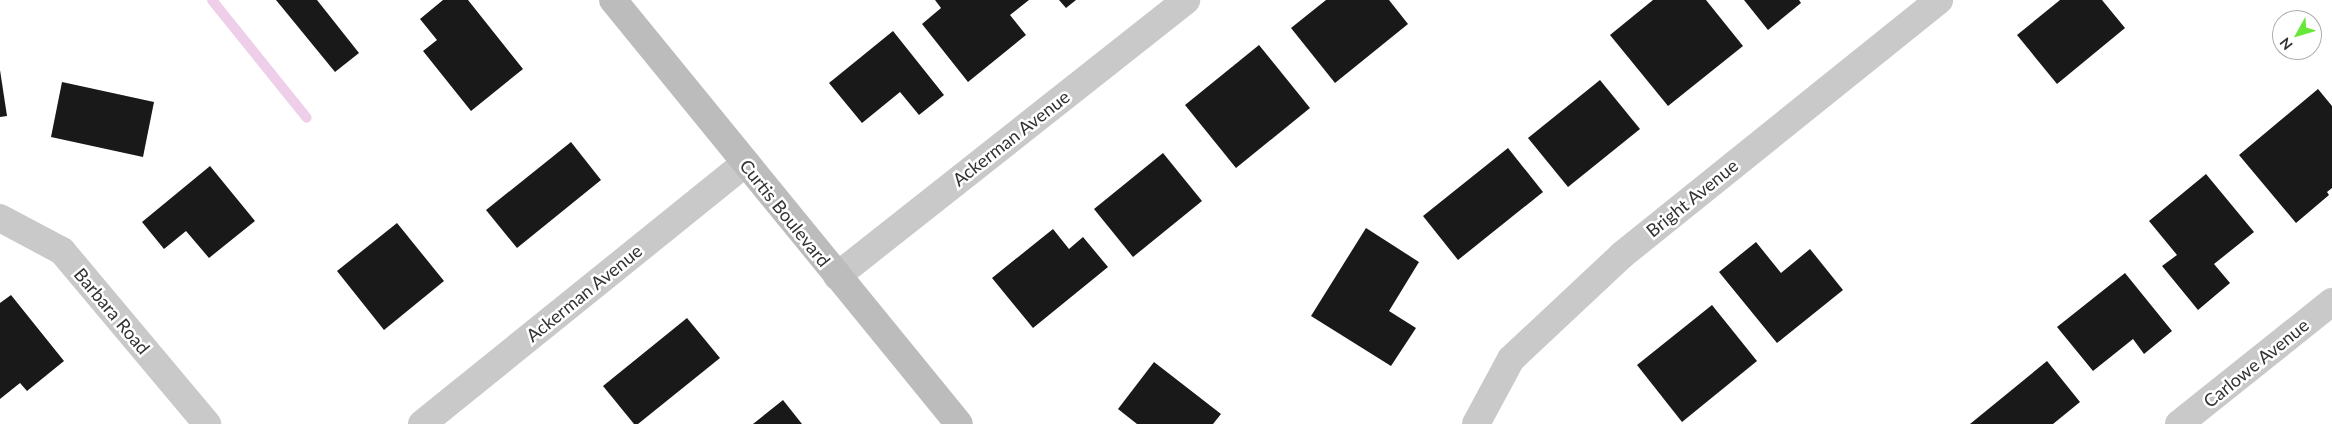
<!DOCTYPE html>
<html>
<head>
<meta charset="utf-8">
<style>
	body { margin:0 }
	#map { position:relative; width:2332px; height:424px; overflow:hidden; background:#fff; font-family:Lato,sans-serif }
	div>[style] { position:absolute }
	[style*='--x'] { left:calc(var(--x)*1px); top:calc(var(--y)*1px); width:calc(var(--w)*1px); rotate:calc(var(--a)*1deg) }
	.stream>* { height:10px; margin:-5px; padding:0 5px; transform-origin:5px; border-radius:5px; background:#eecee8 }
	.building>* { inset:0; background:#191919 }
	.street>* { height:28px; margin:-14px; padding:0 14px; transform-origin:14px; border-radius:14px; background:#c9c9c9 }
	.secondary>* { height:28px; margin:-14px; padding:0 14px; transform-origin:14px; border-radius:14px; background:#bcbcbc }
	span { translate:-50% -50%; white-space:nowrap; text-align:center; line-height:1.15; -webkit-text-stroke:5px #fff; paint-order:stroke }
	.street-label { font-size:18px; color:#323232 }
	.north { position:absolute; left:2272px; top:10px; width:50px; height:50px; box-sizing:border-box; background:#fff; border:1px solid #adadad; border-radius:50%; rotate:231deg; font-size:14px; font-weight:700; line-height:20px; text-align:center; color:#323232 }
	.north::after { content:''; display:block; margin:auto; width:18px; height:22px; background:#67e836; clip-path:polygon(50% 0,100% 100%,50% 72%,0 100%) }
</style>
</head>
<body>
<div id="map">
	<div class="stream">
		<div style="--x:212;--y:0;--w:151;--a:51.2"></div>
	</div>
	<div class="building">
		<div style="clip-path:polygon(276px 0,317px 0,359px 53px,335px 72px)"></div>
		<div style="clip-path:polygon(443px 0,468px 0,523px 69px,471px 111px,423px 51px,437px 40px,420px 19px)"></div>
		<div style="clip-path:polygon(935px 0,1029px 0,1010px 15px,1026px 35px,968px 82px,922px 24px,941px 8px)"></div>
		<div style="clip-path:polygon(1059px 0,1076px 0,1066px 8px)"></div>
		<div style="clip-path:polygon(1326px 0,1389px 0,1408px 24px,1335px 83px,1291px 28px)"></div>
		<div style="clip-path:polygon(1653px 0,1706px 0,1743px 46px,1668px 106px,1610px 35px)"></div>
		<div style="clip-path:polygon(1744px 0,1799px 0,1801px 3px,1768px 30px)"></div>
		<div style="clip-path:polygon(2060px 0,2102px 0,2125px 28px,2057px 84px,2017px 35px)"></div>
		<div style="clip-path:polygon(893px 31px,944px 95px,919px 115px,900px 92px,862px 123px,829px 83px)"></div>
		<div style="clip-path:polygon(1259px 45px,1310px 108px,1236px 168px,1185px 105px)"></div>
		<div style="clip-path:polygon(0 70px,7px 116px,0 117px)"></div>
		<div style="clip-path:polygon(1600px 80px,1640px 129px,1568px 187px,1528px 138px)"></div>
		<div style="clip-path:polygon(62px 82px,154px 102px,143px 157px,51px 137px)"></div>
		<div style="clip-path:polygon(2318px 89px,2332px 106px,2332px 188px,2327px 192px,2329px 195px,2296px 223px,2239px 155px)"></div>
		<div style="clip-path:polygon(571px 142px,601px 180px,517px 248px,486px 210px)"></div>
		<div style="clip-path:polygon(1508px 148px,1543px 192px,1458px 260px,1423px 216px)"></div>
		<div style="clip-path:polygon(1163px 153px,1202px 201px,1133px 257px,1094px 209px)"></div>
		<div style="clip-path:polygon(210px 166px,255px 221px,209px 258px,186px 231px,164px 249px,142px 222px)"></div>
		<div style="clip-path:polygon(2206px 174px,2254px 232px,2214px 264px,2230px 283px,2198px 310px,2162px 266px,2177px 255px,2149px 221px)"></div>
		<div style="clip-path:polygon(397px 223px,444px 281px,384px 330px,337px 271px)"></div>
		<div style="clip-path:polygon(1366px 228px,1419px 262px,1389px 311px,1416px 328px,1391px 366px,1311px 316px)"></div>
		<div style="clip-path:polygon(1053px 229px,1069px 249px,1083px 237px,1108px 267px,1033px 328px,992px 278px)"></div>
		<div style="clip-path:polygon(1756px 242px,1781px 273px,1810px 249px,1843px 290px,1777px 343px,1719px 272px)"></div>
		<div style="clip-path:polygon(2125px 273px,2172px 331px,2144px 354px,2133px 339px,2093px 371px,2057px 327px)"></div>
		<div style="clip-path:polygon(11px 295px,64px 361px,27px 391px,20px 383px,0 399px,0 303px)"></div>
		<div style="clip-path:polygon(1712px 305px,1757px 361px,1682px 422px,1637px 365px)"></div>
		<div style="clip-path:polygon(687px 318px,720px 358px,638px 424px,634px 424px,603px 386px)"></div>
		<div style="clip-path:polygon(2047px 361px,2080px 402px,2053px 424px,1970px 424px)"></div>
		<div style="clip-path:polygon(1154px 362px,1221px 414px,1213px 424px,1137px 424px,1118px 409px)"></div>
		<div style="clip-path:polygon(783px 400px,802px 424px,753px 424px)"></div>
	</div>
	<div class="street">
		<div style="--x:0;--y:218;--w:70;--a:28"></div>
		<div style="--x:62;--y:251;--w:226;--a:50"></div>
		<div style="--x:837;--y:276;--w:445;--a:-38.3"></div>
		<div style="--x:422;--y:424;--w:415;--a:-38.9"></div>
		<div style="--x:1476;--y:424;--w:74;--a:-61.7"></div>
		<div style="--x:1511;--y:359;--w:152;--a:-43.1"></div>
		<div style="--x:1622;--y:255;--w:407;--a:-38.8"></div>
		<div style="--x:2179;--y:424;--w:196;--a:-38.6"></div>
	</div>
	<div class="secondary">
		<div style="--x:613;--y:0;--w:547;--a:50.78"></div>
	</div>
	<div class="street-label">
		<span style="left:1011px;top:138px;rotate:-38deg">Ackerman Avenue</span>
		<span style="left:1692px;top:198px;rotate:-39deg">Bright Avenue</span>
		<span style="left:785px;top:213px;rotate:51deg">Curtis Boulevard</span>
		<span style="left:584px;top:293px;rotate:-39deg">Ackerman Avenue</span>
		<span style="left:112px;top:311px;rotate:50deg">Barbara Road</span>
		<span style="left:2256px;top:363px;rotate:-39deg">Carlowe Avenue</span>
	</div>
	<div class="north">N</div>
</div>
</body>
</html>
